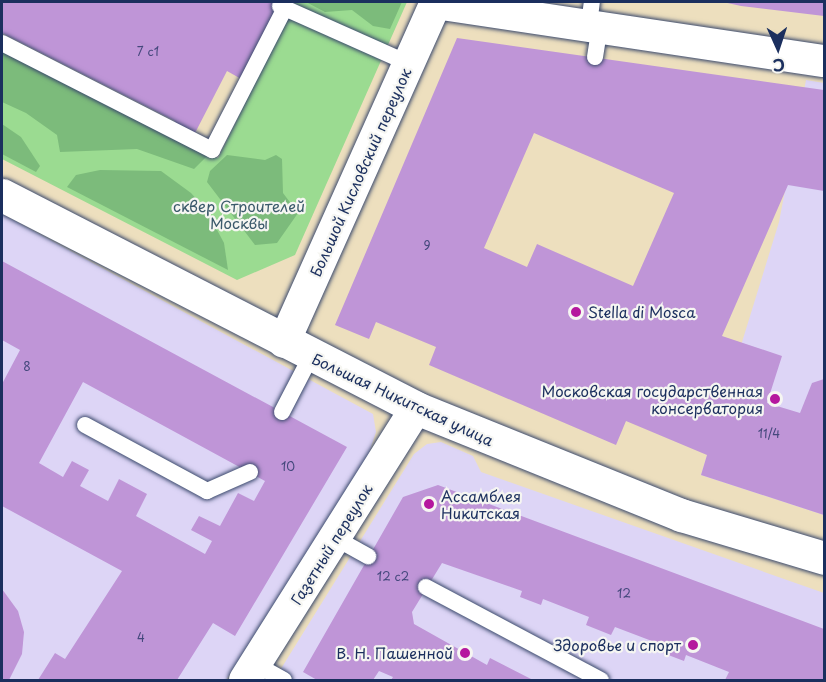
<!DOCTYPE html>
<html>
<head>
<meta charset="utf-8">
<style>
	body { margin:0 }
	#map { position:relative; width:826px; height:682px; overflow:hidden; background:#eddfbe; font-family:"Playpen Sans",sans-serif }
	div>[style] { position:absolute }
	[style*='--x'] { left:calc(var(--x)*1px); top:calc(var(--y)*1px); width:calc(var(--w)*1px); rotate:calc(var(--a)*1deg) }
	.built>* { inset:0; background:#ddd5f6 }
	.green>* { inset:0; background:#9bdb91 }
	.forest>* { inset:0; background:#7cbb7b }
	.building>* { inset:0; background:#bf95d7 }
	.roads { filter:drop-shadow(0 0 2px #3a496c) drop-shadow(0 0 2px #3a496c) }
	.service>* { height:16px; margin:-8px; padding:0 8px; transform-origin:8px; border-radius:8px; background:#fff }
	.minor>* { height:32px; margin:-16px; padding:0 16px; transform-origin:16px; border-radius:16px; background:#fff }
	.tertiary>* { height:33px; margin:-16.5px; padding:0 16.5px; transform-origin:16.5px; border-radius:16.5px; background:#fff }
	.dots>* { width:16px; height:16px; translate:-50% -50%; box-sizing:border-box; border:3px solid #f6f6f2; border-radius:50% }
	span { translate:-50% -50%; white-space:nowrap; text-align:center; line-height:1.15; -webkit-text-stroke:4.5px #f6f6f2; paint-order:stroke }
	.number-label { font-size:12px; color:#44487c }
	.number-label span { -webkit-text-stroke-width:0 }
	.street-label { font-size:15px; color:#1b2f5e }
	.park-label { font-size:15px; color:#3b5a6b }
	.poi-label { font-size:15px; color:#1b2f5e }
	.left { translate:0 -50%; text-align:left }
	.right { translate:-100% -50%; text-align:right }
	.frame { position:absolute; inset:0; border:3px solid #1b2f5e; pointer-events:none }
	.north { position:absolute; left:748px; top:18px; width:60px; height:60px; -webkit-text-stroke:4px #f6f6f2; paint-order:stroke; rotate:177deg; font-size:16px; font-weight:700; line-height:24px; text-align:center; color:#1b2f5e }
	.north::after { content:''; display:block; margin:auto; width:21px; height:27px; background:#1b2f5e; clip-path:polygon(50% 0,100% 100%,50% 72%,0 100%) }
</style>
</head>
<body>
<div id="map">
	<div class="built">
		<div style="clip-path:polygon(806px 80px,824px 83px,824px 515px,701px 475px,779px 222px)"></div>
		<div style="clip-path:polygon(2px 214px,373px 414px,376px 432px,368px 456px,226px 680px,2px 680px)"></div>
		<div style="clip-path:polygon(441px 442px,473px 456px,481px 472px,824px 593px,824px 680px,274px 680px,414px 454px,427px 444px)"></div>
	</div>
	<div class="green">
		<div style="clip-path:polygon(295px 2px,407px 2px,295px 255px,237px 280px,2px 159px,2px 47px,218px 158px)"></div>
	</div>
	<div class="forest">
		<div style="clip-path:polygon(306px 2px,402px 2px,390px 29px,373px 26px,352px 10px,325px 12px)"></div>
		<div style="clip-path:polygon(2px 51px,207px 156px,194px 169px,137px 149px,60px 152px,57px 135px,26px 113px,2px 102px)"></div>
		<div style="clip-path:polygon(2px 124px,21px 137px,40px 166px,36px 172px,2px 154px)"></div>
		<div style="clip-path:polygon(227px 155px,265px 160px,276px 155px,282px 159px,283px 193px,298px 213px,277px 243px,255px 245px,207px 182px,210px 171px)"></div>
		<div style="clip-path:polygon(100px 170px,161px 171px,191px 193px,207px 211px,224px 243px,228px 270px,67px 187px,76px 175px)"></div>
	</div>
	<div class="building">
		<div style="clip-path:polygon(2px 2px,282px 2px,243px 80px,227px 71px,194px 135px,173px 125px,175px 121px,2px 33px)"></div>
		<div style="clip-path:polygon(723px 2px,824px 2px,824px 16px,741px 6px)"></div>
		<div style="clip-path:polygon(evenodd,457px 38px,824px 90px,824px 191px,788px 185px,722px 336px,782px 356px,767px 403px,800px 413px,812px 383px,824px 379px,824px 515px,701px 475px,707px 455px,626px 421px,616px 445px,429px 365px,436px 347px,376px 322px,369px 339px,335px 325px,457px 38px,534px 133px,674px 193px,633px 286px,537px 244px,527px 267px,484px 248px,534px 133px)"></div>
		<div style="clip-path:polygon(evenodd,2px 261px,347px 447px,235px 636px,213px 623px,177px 680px,38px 680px,55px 653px,65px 659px,122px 571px,2px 506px,2px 384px,20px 350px,2px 340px,2px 261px,83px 382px,265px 481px,254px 501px,238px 493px,220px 526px,199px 516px,191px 530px,212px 541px,205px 554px,136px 516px,147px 494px,119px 479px,108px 501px,80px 486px,89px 470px,72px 461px,63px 477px,39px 463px,83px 382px)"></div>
		<div style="clip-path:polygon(438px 485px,824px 629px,824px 680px,725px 680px,729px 672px,686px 655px,684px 661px,663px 653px,665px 646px,615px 627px,611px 635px,586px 625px,589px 617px,543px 599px,541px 605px,520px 597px,522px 591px,442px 563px,412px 612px,414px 624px,487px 665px,490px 658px,533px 680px,391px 680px,393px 677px,379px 671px,373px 680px,317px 680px,303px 672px,403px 497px)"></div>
		<div style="clip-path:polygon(2px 589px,18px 611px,24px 632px,22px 654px,9px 680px,2px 680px)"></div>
	</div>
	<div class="roads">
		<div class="service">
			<div style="--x:280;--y:6;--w:140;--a:24"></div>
			<div style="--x:589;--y:25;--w:23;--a:-83"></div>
			<div style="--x:2;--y:43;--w:236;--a:27"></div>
			<div style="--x:212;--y:150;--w:160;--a:-62.8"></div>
			<div style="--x:595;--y:57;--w:30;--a:-81"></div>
			<div style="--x:282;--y:412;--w:63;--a:-62.6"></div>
			<div style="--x:85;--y:425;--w:139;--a:28.4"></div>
			<div style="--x:207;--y:491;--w:47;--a:-23.8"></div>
			<div style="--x:335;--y:538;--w:38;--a:29"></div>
			<div style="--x:426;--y:587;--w:198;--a:28"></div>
			<div style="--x:255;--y:664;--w:33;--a:29"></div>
		</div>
		<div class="minor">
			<div style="--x:435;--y:3;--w:393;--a:8.5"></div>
			<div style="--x:284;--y:342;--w:372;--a:-65.9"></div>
			<div style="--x:245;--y:680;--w:321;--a:-57.8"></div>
		</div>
		<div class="tertiary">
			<div style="--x:2;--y:195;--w:466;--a:27.2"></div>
			<div style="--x:416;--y:408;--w:286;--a:22"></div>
			<div style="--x:681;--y:515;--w:149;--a:16.7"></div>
		</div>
	</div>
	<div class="dots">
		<div style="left:576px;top:312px;background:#b5179e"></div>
		<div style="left:775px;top:399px;background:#b5179e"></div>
		<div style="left:429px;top:504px;background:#b5179e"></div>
		<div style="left:693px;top:645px;background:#b5179e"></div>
		<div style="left:465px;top:653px;background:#b5179e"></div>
	</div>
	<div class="number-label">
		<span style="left:148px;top:52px">7 с1</span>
		<span style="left:427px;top:246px">9</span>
		<span style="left:27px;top:367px">8</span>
		<span style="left:769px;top:434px">11/4</span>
		<span style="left:288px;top:467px">10</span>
		<span style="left:393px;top:577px">12 с2</span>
		<span style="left:624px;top:594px">12</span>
		<span style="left:141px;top:638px">4</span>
	</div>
	<div class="street-label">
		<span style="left:360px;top:172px;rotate:-66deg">Большой Кисловский переулок</span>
		<span style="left:403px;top:399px;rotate:25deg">Большая Никитская улица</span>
		<span style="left:331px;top:544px;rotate:-58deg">Газетный переулок</span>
	</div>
	<div class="park-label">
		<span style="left:239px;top:214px">сквер Строителей<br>Москвы</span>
	</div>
	<div class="poi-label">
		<span class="left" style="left:588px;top:312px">Stella di Mosca</span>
		<span class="right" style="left:763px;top:399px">Московская государственная<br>консерватория</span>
		<span class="left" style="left:441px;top:504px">Ассамблея<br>Никитская</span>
		<span class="right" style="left:681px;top:645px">Здоровье и спорт</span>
		<span class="right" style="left:453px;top:653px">В. Н. Пашенной</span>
	</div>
	<div class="frame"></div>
	<div class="north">С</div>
</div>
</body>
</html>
